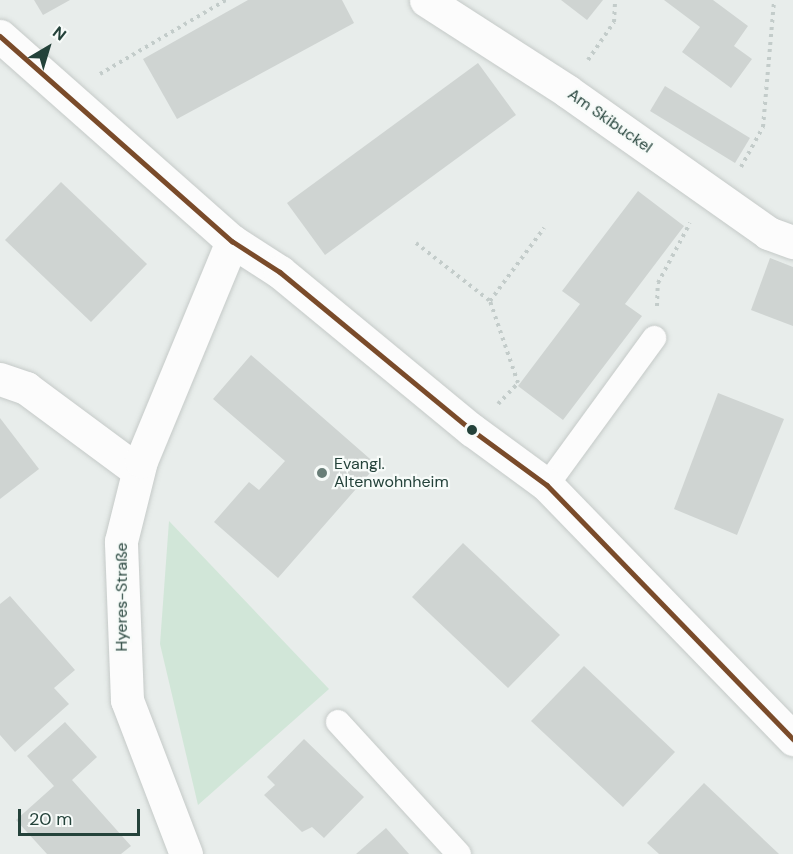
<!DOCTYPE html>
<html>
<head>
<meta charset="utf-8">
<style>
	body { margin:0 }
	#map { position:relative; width:793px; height:854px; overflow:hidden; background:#e8edeb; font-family:"DM Sans",sans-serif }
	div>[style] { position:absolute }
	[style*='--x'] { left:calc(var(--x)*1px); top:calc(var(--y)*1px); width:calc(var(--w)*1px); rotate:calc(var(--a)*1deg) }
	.green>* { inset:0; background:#d1e6d8 }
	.building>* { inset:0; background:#cfd4d2 }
	.path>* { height:4px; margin-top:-2px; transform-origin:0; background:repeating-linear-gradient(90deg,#c3ccca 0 3px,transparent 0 7.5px) }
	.roads { filter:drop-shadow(0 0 2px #c5cac8) drop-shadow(0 0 2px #c5cac8) }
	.service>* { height:24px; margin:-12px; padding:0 12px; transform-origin:12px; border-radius:12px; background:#fcfcfc }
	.minor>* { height:33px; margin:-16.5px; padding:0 16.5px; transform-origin:16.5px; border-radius:16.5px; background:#fcfcfc }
	.bus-1>* { height:4.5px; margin:-2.25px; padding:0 2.25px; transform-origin:2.25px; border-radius:2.25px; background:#7a4b2a }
	.dots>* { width:16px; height:16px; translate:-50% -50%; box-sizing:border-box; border:3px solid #f7fbf9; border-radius:50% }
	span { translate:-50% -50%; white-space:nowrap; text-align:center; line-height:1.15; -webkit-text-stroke:4.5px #f7fbf9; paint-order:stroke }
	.street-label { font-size:16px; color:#24423a }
	.poi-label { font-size:16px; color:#24423a }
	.left { translate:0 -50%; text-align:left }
	.north { position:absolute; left:18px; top:18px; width:60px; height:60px; -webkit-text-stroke:4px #f7fbf9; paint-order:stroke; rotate:38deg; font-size:16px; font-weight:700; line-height:24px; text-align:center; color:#24423a }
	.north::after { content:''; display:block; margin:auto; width:21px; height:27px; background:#24423a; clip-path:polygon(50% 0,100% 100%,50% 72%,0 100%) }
	.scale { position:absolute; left:18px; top:809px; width:122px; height:27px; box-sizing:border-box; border:3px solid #24423a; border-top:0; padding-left:8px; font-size:18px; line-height:21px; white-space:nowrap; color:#24423a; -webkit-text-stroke:4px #f7fbf9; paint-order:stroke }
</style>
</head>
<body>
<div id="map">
	<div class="green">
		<div style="clip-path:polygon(169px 521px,329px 689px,198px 805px,160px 644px)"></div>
	</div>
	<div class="building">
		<div style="clip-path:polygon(34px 0,70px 0,43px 15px)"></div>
		<div style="clip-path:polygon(248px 0,342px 0,354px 23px,177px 119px,143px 59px)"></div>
		<div style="clip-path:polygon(561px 0,603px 0,587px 20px)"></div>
		<div style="clip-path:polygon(664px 0,713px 0,748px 26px,734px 46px,752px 59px,731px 88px,682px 52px,700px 27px)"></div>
		<div style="clip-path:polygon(478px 63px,516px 115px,325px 255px,287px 203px)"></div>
		<div style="clip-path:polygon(665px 86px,750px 138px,735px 163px,650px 111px)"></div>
		<div style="clip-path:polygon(61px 182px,147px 264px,91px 322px,5px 240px)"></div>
		<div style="clip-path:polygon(638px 191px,684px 226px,625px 304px,642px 316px,563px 420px,518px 386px,580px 304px,562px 291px)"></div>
		<div style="clip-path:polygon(770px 258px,793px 267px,793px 326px,751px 310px)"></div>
		<div style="clip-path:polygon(251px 355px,377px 465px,278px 578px,214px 522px,249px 482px,259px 490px,285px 461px,213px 399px)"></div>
		<div style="clip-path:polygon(718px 393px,784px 419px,737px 535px,674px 509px)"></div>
		<div style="clip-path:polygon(0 418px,39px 469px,0 499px)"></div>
		<div style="clip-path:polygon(463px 543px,560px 635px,508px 688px,412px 597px)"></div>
		<div style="clip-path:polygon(10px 596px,75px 670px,54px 688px,69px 704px,15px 752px,0 735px,0 604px)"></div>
		<div style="clip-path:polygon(584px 666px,675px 752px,623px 807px,531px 721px)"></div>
		<div style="clip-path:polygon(65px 722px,97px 757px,72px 780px,131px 846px,121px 854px,47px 854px,16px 820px,54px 786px,27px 756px)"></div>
		<div style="clip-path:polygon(304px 739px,364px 797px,324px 838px,312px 827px,302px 832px,264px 795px,275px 785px,267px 777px)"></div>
		<div style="clip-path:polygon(704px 783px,779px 854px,659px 854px,647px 843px)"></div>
		<div style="clip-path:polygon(386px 828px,409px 854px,356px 854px)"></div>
	</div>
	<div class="path">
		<div style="--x:588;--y:60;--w:46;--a:-55.6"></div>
		<div style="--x:614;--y:22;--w:22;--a:-87"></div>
		<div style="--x:100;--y:74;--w:146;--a:-30.4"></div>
		<div style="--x:741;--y:167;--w:46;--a:-61.2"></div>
		<div style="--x:763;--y:127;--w:127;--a:-85"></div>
		<div style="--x:416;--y:243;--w:94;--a:38.1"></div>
		<div style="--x:657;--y:306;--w:23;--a:-88"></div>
		<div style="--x:658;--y:283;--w:68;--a:-61.9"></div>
		<div style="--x:498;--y:404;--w:29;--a:-46"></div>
		<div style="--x:518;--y:383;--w:87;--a:-108.9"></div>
		<div style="--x:490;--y:301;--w:91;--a:-53.5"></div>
	</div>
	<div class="roads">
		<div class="service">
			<div style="--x:547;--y:485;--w:182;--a:-53.9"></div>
			<div style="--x:338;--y:722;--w:179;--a:47.5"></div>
		</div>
		<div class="minor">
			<div style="--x:426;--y:0;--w:168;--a:32.8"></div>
			<div style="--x:567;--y:91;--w:246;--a:35.2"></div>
			<div style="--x:768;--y:233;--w:27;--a:20"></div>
			<div style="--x:0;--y:36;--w:310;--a:41.5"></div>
			<div style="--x:232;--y:241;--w:57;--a:32.9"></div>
			<div style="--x:280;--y:272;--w:249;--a:39.5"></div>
			<div style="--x:472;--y:430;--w:93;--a:36.3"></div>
			<div style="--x:547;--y:485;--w:354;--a:45.9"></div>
			<div style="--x:0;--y:379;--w:28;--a:19"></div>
			<div style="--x:26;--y:388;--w:139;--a:36.5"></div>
			<div style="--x:186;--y:854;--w:165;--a:-111"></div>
			<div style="--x:127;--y:700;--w:159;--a:-92.2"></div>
			<div style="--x:121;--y:541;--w:82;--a:-76"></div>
			<div style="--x:141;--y:461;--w:238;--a:-67.5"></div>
		</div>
	</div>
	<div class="bus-1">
		<div style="--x:0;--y:36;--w:310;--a:41.5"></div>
		<div style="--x:232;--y:241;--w:57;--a:32.9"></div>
		<div style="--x:280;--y:272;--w:249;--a:39.5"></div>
		<div style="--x:472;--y:430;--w:93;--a:36.3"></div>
		<div style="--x:547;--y:485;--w:354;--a:45.9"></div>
	</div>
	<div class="dots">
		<div style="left:472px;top:430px;background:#24423a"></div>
		<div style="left:322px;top:473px;background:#697e78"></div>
	</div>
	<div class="street-label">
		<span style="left:610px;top:121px;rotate:35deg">Am Skibuckel</span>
		<span style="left:122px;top:597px;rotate:-90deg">Hyeres-Straße</span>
	</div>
	<div class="poi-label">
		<span class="left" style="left:334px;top:473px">Evangl.<br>Altenwohnheim</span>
	</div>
	<div class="north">N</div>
	<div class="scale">20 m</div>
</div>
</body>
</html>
